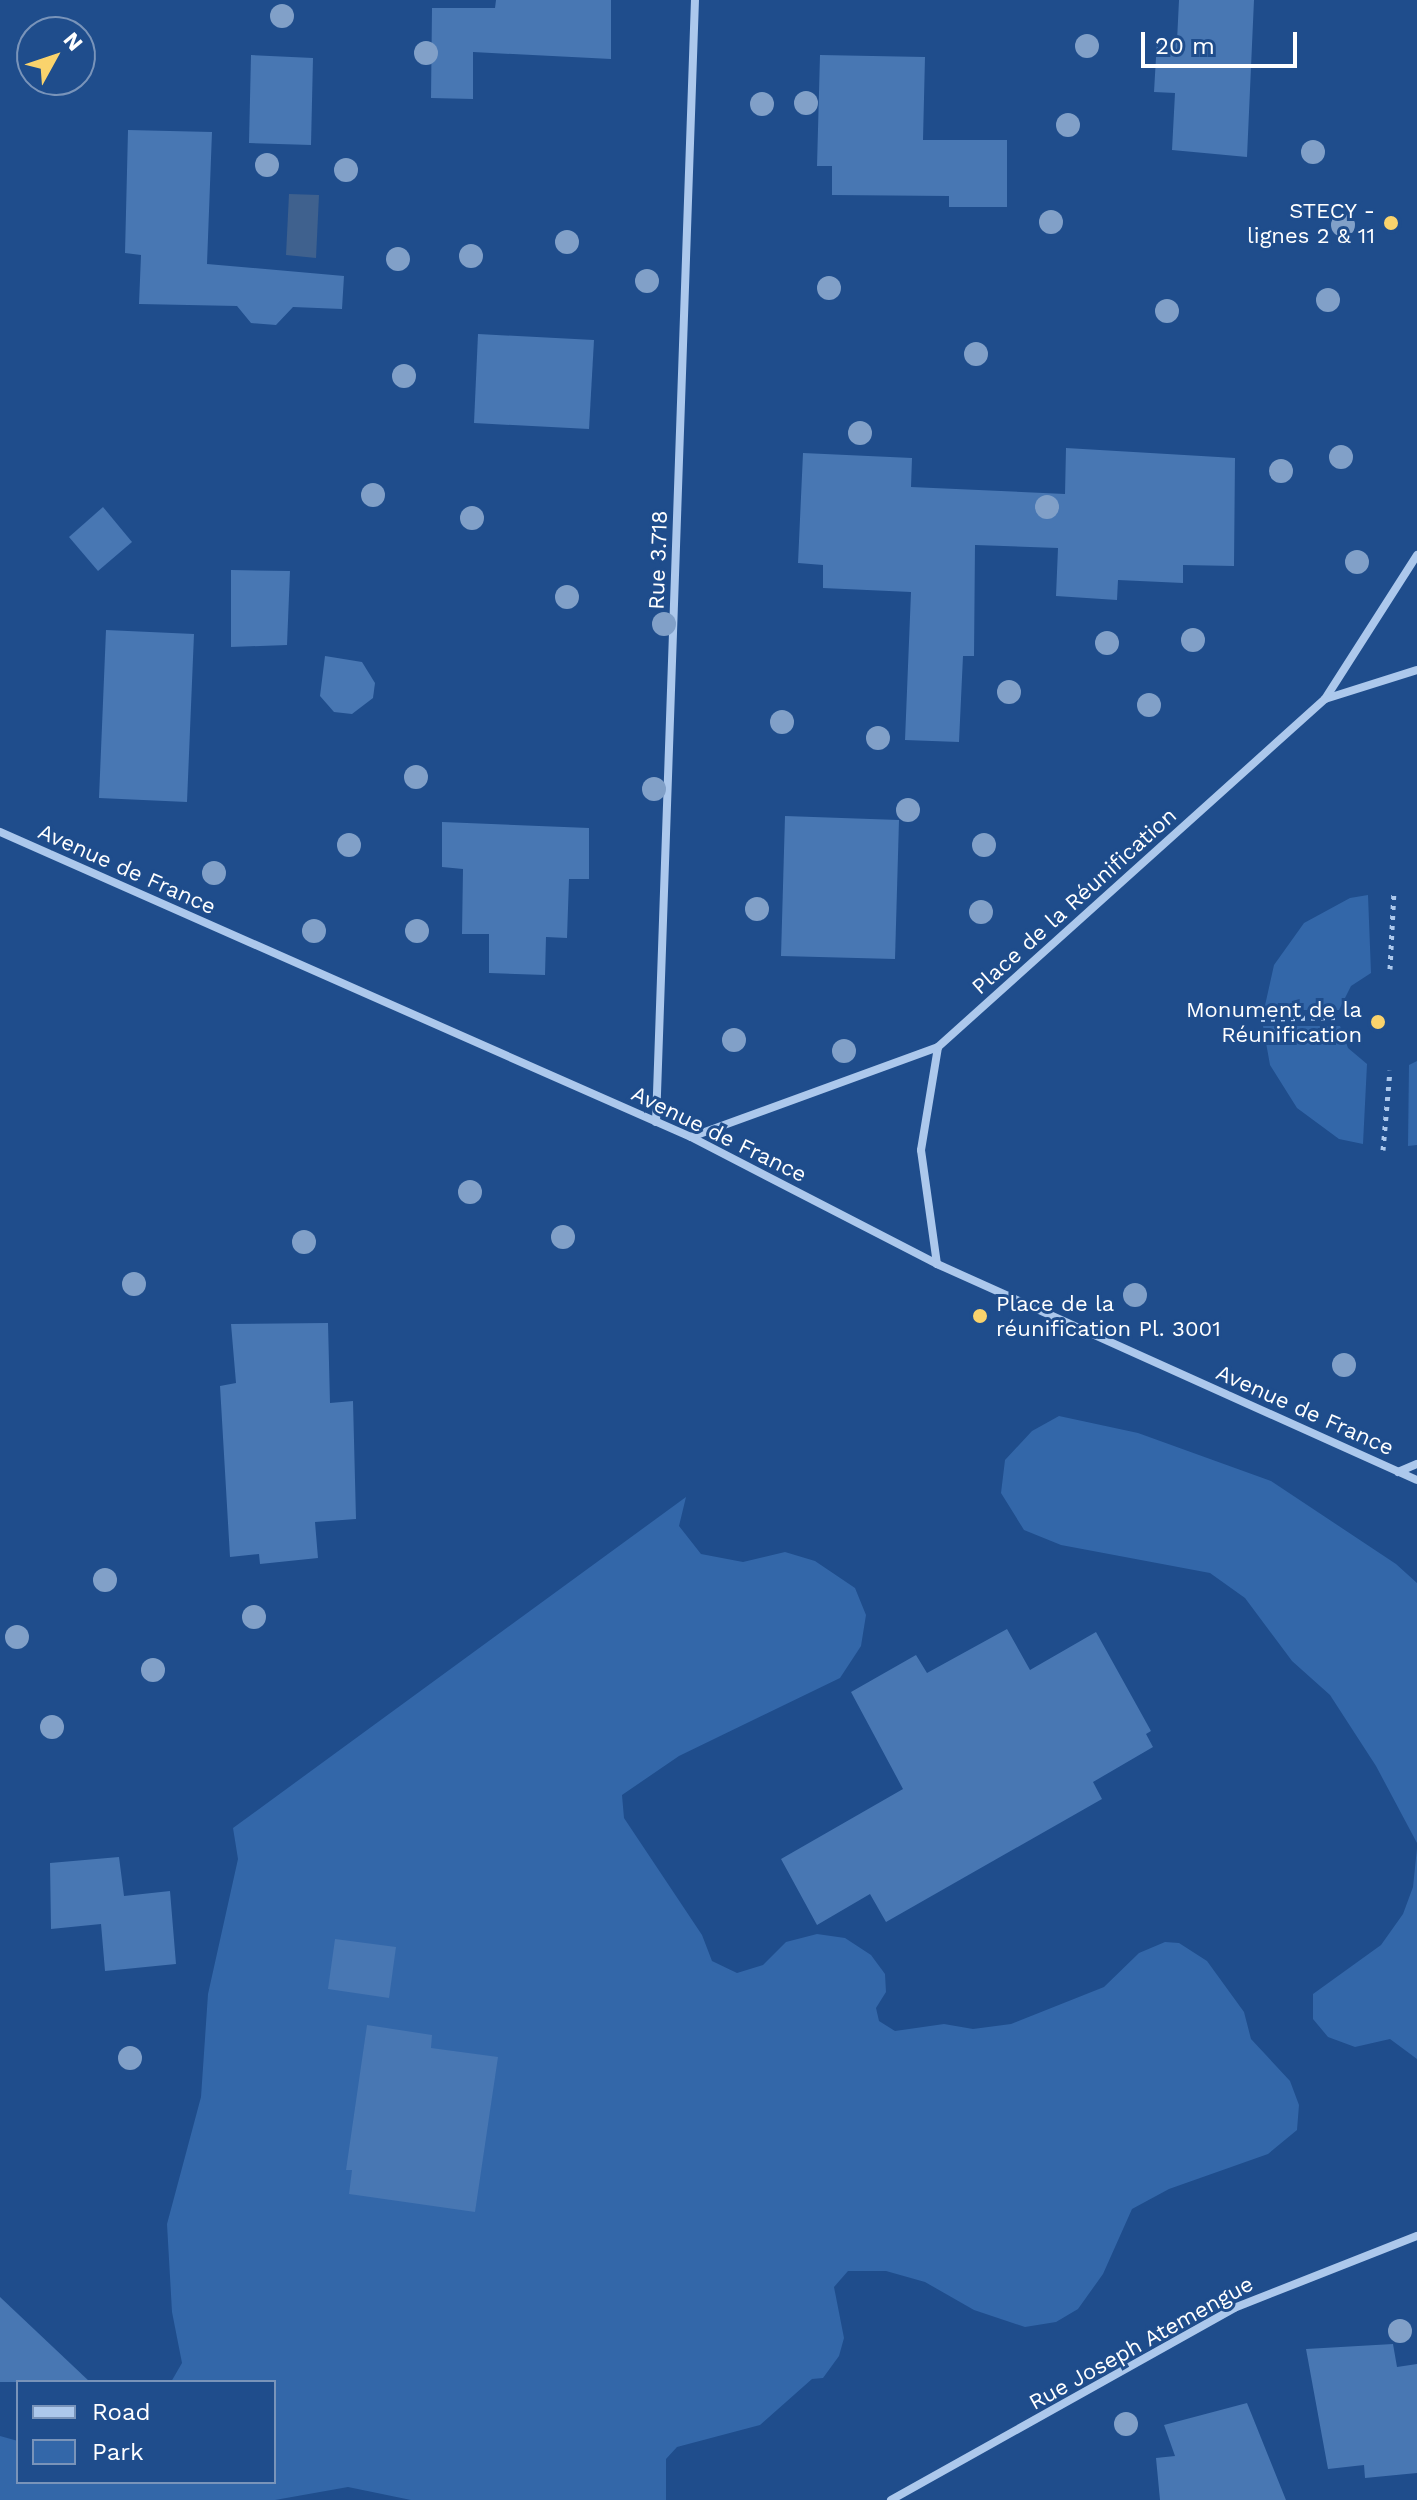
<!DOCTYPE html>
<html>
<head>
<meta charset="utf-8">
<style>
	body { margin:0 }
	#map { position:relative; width:1417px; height:2500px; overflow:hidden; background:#1f4d8c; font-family:"Work Sans",sans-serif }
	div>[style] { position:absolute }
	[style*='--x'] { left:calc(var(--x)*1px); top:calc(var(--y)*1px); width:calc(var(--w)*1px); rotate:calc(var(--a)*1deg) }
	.green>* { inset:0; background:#3367a9 }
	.water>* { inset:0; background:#3f618e }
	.building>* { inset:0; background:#4877b3 }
	.path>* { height:5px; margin-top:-2.5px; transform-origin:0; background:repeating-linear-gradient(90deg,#acc8ec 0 4px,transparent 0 10px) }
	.minor>* { height:8px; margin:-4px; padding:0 4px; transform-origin:4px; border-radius:4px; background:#acc8ec }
	.trees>* { width:24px; height:24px; margin:-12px; border-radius:50%; background:#81a0c8 }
	.dots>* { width:22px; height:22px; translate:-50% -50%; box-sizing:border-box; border:4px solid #1f4d8c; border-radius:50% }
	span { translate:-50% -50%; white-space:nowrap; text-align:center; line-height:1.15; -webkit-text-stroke:6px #1f4d8c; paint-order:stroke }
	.poi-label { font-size:22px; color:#fff }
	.right { translate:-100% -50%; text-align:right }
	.left { translate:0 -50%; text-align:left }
	.street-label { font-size:22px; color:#fff }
	.legend { position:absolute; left:16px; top:2380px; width:260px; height:104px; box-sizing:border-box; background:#1f4d8c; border:2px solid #7994ba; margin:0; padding:10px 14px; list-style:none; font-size:24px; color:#fff }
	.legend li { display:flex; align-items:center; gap:16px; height:40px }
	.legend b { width:40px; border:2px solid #7994ba }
	.north { position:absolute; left:16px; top:16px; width:80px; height:80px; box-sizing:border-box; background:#1f4d8c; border:2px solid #7994ba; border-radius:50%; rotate:50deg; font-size:22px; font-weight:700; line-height:32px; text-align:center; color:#fff }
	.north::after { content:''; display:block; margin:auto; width:28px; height:36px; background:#fad36c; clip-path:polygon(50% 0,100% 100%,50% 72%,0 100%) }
	.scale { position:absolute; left:1141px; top:32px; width:156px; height:36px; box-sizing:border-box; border:4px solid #fff; border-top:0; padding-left:10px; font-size:24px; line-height:28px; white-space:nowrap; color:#fff; -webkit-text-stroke:6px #1f4d8c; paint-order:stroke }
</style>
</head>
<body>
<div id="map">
	<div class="green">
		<div style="clip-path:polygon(1368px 895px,1371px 973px,1351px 986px,1339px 1010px,1264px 1010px,1274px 965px,1304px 923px,1350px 898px)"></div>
		<div style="clip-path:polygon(1263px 1026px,1340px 1026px,1348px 1048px,1367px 1064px,1363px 1144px,1339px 1139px,1297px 1108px,1270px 1065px)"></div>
		<div style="clip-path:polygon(1417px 1061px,1417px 1145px,1408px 1146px,1409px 1065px)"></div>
		<div style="clip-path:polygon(1059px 1416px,1138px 1433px,1271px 1481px,1396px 1564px,1417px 1583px,1417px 1843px,1376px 1766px,1330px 1695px,1292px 1661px,1245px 1598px,1210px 1573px,1061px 1545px,1024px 1530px,1001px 1493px,1005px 1460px,1032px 1431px)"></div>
		<div style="clip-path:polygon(686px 1497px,679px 1526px,701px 1554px,743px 1562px,785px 1552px,815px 1561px,855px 1588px,866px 1615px,861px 1646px,840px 1678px,679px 1756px,622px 1795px,624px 1818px,702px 1935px,712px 1961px,737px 1973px,763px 1965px,786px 1942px,817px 1934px,845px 1938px,871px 1955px,885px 1974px,886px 1992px,876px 2008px,879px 2021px,895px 2031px,944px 2024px,973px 2029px,1011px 2024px,1104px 1987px,1139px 1953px,1165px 1942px,1179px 1943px,1207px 1961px,1244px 2012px,1251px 2039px,1290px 2081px,1299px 2105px,1297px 2130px,1268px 2154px,1169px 2189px,1132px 2209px,1103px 2274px,1078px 2309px,1056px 2322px,1025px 2327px,974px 2310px,925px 2282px,886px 2271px,848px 2271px,834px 2287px,844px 2338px,839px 2356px,823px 2378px,812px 2379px,760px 2425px,677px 2447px,666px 2459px,666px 2500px,411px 2500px,348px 2487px,275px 2500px,0 2500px,0 2436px,18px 2441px,18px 2482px,274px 2482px,274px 2382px,171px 2382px,182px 2363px,172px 2312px,167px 2224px,201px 2097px,208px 1994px,238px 1859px,233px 1828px)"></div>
		<div style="clip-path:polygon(1417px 1848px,1417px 2059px,1390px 2039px,1355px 2047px,1328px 2037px,1313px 2019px,1313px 1994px,1381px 1945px,1403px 1914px,1413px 1887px)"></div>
	</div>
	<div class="water">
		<div style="clip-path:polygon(289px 194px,319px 195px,316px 258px,286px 255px)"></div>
	</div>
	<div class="building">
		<div style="clip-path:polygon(496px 0,611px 0,611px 59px,473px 52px,473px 99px,431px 98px,432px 8px,495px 8px)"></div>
		<div style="clip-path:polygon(1179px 0,1254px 0,1247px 157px,1172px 150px,1175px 93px,1154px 92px,1157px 40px,1177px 41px)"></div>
		<div style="clip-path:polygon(251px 55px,313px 58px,311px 145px,249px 143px)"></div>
		<div style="clip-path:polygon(820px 55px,925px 57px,923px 140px,1007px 140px,1007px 207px,949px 207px,949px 196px,832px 195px,832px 166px,817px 166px)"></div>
		<div style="clip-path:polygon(128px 130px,212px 132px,207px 264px,344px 276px,342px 309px,293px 307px,276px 325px,251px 323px,237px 306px,139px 304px,141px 255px,125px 253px)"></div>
		<div style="clip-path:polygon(478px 334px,594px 340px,589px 429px,474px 423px)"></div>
		<div style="clip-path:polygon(1066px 448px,1235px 458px,1234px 566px,1183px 565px,1183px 583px,1118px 580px,1117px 600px,1056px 596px,1058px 548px,975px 545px,974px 656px,963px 656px,959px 742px,905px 740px,911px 592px,823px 588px,823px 565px,798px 563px,803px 453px,912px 458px,911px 487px,1065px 494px)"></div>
		<div style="clip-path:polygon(103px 507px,132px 542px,98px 571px,69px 537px)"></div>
		<div style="clip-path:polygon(231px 570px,290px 571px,287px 645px,231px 647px)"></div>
		<div style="clip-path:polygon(106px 630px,194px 634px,187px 802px,99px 798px)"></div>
		<div style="clip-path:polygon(325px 656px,362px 662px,375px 683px,373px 698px,352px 714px,334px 712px,320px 696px)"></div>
		<div style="clip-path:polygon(785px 816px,899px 820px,895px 959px,781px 956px)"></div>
		<div style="clip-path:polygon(442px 822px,589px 828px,589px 879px,569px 879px,567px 938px,546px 937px,545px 975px,489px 973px,489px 934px,462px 934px,463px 869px,442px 867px)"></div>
		<div style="clip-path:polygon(328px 1323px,330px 1403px,353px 1401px,356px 1519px,315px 1522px,318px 1558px,260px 1564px,259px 1554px,230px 1557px,220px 1386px,236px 1383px,231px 1324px)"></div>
		<div style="clip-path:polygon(1007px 1629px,1030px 1670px,1096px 1632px,1151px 1731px,1146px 1734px,1153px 1747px,1093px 1782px,1102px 1799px,886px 1922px,870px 1894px,817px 1925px,781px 1859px,903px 1789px,851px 1692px,916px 1655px,927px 1673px)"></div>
		<div style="clip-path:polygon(119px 1857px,124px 1896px,170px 1891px,176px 1964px,105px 1971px,101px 1924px,51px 1929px,50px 1863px)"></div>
		<div style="clip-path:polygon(335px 1939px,396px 1947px,389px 1998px,328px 1989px)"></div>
		<div style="clip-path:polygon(367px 2025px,432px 2035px,431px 2048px,498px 2057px,475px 2212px,349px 2194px,352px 2170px,346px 2170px)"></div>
		<div style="clip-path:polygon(0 2297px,90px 2382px,0 2382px)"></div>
		<div style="clip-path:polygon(1393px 2344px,1397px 2367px,1417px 2364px,1417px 2473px,1365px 2478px,1364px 2465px,1328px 2469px,1306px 2349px)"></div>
		<div style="clip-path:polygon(1247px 2403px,1286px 2500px,1160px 2500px,1156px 2458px,1175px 2456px,1164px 2425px)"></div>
	</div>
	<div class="path">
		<div style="--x:1390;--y:969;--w:78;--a:-87.1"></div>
		<div style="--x:1261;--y:1019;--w:78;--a:-1.5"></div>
		<div style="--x:1383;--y:1150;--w:80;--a:-85"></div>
	</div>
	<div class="minor">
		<div style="--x:1325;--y:699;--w:171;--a:-57.4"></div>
		<div style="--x:0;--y:832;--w:755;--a:23.82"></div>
		<div style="--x:691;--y:1137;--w:277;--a:27.3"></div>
		<div style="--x:937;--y:1264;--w:526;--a:24.23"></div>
		<div style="--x:656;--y:1122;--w:1123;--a:-88.01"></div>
		<div style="--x:691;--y:1137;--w:263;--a:-20"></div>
		<div style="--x:937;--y:1264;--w:115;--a:-98"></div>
		<div style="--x:921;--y:1150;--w:104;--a:-80.6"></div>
		<div style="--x:938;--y:1047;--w:520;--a:-41.96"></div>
		<div style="--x:1325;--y:699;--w:96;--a:-17.5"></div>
		<div style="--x:1398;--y:1472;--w:21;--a:-23"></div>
		<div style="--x:891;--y:2500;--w:393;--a:-29.2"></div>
		<div style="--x:1234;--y:2308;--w:197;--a:-21.5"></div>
	</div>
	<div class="trees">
		<div style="left:282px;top:16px"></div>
		<div style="left:1087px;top:46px"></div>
		<div style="left:426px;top:53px"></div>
		<div style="left:806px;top:103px"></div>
		<div style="left:762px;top:104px"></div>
		<div style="left:1068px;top:125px"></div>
		<div style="left:1313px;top:152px"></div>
		<div style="left:267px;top:165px"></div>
		<div style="left:346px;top:170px"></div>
		<div style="left:1051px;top:222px"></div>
		<div style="left:1343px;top:225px"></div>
		<div style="left:567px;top:242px"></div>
		<div style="left:471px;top:256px"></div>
		<div style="left:398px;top:259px"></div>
		<div style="left:647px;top:281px"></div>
		<div style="left:829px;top:288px"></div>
		<div style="left:1328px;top:300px"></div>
		<div style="left:1167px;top:311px"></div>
		<div style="left:976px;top:354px"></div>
		<div style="left:404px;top:376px"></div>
		<div style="left:860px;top:433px"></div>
		<div style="left:1341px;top:457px"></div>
		<div style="left:1281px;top:471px"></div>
		<div style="left:373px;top:495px"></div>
		<div style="left:1047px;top:507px"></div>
		<div style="left:472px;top:518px"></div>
		<div style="left:1357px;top:562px"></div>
		<div style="left:567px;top:597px"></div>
		<div style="left:664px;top:624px"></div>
		<div style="left:1193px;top:640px"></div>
		<div style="left:1107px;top:643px"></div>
		<div style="left:1009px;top:692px"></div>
		<div style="left:1149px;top:705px"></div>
		<div style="left:782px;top:722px"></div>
		<div style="left:878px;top:738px"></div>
		<div style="left:416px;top:777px"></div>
		<div style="left:654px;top:789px"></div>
		<div style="left:908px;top:810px"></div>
		<div style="left:349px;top:845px"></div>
		<div style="left:984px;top:845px"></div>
		<div style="left:214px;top:873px"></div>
		<div style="left:757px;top:909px"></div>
		<div style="left:981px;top:912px"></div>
		<div style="left:314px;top:931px"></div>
		<div style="left:417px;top:931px"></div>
		<div style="left:734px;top:1040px"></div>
		<div style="left:844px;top:1051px"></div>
		<div style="left:470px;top:1192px"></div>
		<div style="left:563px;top:1237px"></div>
		<div style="left:304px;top:1242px"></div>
		<div style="left:134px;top:1284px"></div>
		<div style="left:1135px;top:1295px"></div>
		<div style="left:1344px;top:1365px"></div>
		<div style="left:105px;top:1580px"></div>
		<div style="left:254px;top:1617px"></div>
		<div style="left:17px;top:1637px"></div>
		<div style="left:153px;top:1670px"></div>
		<div style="left:52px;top:1727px"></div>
		<div style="left:130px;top:2058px"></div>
		<div style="left:1400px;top:2331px"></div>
		<div style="left:1126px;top:2424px"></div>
	</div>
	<div class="dots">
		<div style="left:1391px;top:223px;background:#fad36c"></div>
		<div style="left:1378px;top:1022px;background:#fad36c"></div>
		<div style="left:980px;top:1316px;background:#fad36c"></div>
	</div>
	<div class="poi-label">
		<span class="right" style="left:1375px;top:223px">STECY -<br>lignes 2 &amp; 11</span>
		<span class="right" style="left:1362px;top:1022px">Monument de la<br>Réunification</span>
		<span class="left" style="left:996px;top:1316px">Place de la<br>réunification Pl. 3001</span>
	</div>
	<div class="street-label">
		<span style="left:658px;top:560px;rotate:-88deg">Rue 3.718</span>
		<span style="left:127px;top:869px;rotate:24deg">Avenue de France</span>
		<span style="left:1074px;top:901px;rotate:-42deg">Place de la Réunification</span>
		<span style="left:719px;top:1134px;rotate:26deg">Avenue de France</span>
		<span style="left:1305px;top:1410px;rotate:24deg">Avenue de France</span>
		<span style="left:1141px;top:2343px;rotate:-29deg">Rue Joseph Atemengue</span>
	</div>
	<ul class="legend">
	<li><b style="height:10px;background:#acc8ec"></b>Road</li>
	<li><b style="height:22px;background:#3367a9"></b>Park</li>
	</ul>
	<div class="north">N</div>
	<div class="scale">20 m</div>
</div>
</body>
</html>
